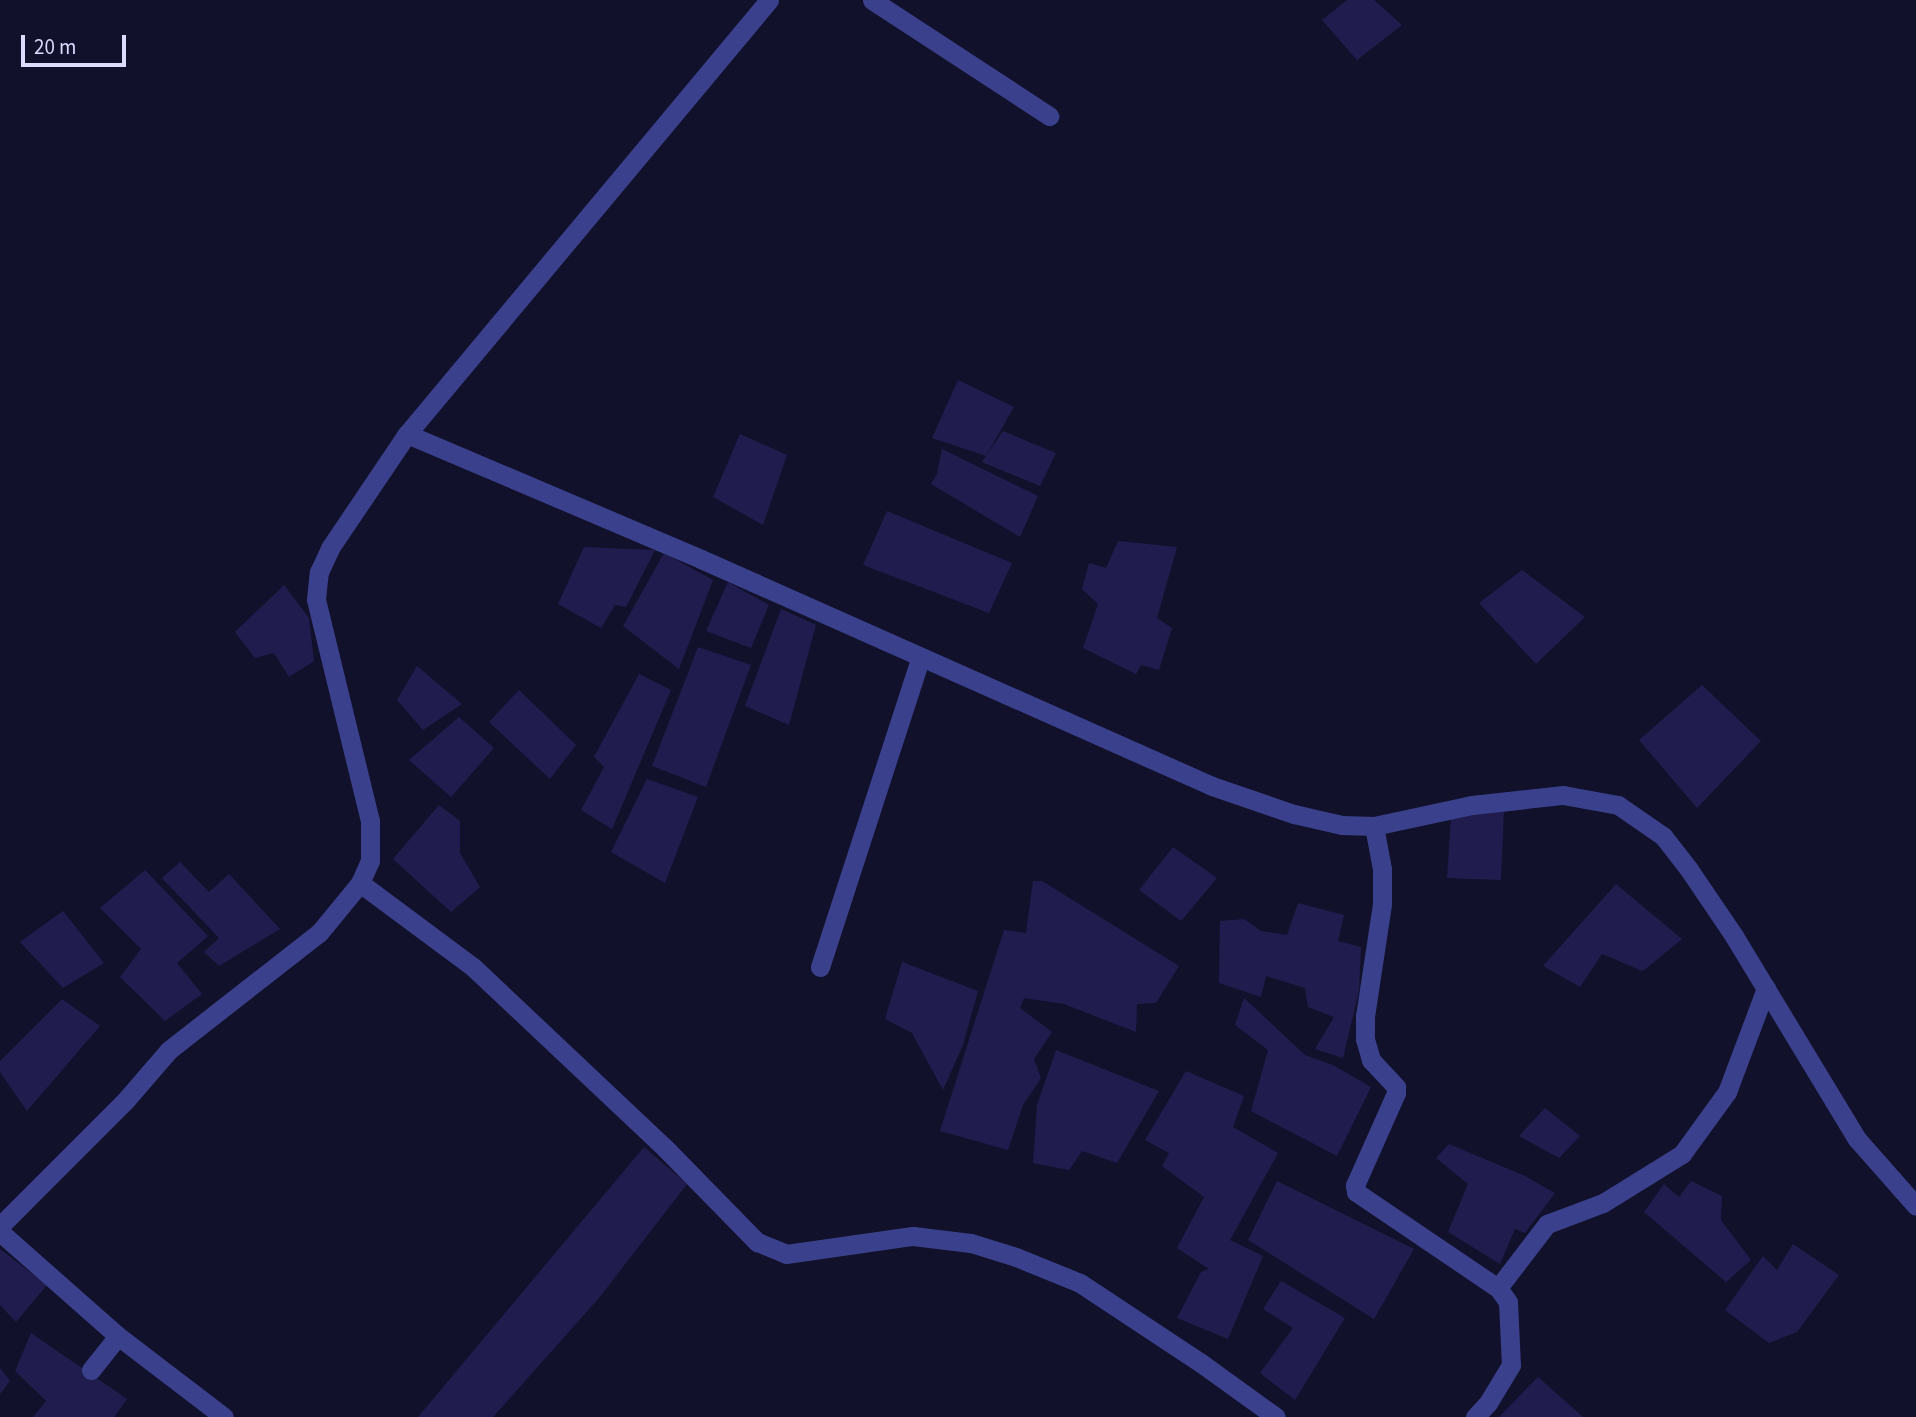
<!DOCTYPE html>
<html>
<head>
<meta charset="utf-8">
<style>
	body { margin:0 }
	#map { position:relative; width:1916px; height:1417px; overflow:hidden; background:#12112c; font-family:"Source Sans 3",sans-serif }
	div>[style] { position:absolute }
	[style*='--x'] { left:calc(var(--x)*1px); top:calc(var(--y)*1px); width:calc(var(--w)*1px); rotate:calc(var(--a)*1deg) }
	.building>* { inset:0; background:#211c4e }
	.service>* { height:19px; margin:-9.5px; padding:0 9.5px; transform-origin:9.5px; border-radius:9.5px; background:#3b408c }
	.minor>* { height:19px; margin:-9.5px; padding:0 9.5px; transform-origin:9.5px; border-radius:9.5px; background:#3b408c }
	span { translate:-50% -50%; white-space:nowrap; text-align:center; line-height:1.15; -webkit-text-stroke:5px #12112c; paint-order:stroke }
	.scale { position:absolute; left:21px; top:35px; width:105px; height:32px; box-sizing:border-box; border:4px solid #dcdcff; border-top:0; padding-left:9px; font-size:21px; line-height:24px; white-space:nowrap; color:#dcdcff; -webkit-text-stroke:5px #12112c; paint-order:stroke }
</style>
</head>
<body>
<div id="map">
	<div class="building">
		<div style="clip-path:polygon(1347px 0,1374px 0,1402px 25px,1357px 60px,1322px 20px)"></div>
		<div style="clip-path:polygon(958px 380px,1014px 407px,986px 456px,932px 438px)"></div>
		<div style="clip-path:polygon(1003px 431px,1056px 453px,1040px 486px,982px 462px)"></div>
		<div style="clip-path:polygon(740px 434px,787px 455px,763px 525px,713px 497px)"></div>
		<div style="clip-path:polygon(942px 449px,1038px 496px,1020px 537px,931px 484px,937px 474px)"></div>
		<div style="clip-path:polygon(887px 511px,1012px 563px,989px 613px,863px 565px)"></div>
		<div style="clip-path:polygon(1118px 541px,1177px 547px,1157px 618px,1172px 628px,1159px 670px,1141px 665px,1136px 674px,1083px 648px,1098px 604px,1082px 589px,1089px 563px,1106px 568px)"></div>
		<div style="clip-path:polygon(584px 547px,655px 550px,626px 607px,615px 605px,601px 628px,558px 604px)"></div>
		<div style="clip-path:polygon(664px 553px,713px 580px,679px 669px,623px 626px)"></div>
		<div style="clip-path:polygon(1522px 570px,1585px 617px,1536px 664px,1479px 603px)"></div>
		<div style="clip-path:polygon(728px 582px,769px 605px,751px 648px,706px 631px)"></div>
		<div style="clip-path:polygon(284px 585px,309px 618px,314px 661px,289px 677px,274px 653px,255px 658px,235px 632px)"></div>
		<div style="clip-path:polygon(781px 609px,816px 625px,789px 725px,745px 706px)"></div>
		<div style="clip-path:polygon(698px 647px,751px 665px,706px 787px,652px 766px)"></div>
		<div style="clip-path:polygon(417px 666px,462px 704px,423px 730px,397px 700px)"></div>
		<div style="clip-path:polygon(639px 674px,671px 690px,612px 829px,581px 810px,604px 767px,594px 757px)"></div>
		<div style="clip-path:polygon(1702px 685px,1761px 741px,1697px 808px,1639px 740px)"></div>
		<div style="clip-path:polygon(519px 690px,576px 745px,550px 779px,489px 722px)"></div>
		<div style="clip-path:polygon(459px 717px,494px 748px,451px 797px,409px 760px)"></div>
		<div style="clip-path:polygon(647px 779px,698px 797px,665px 883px,611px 852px)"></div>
		<div style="clip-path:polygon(439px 805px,460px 821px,460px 853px,480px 887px,451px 912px,393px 859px)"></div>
		<div style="clip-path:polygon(1504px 810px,1501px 880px,1447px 878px,1451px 818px)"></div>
		<div style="clip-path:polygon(1173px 847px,1217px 878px,1181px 921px,1139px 890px)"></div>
		<div style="clip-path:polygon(180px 862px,209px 892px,229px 874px,280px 929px,219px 966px,204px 952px,219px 938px,162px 878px)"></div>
		<div style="clip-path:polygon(145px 870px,208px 936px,177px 963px,202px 994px,165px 1021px,120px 977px,141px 949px,100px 908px)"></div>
		<div style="clip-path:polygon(1033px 881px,1042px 881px,1179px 966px,1156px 1003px,1137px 1004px,1136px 1032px,1064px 1004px,1024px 998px,1020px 1008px,1052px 1032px,1034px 1059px,1041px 1078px,1023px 1105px,1008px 1150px,940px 1131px,1004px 930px,1026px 933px)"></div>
		<div style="clip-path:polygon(1616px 884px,1682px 939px,1643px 971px,1602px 954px,1580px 987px,1543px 966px)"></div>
		<div style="clip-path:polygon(1298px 903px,1344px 915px,1338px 941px,1361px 947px,1359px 991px,1343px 1058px,1315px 1049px,1334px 1017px,1308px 1007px,1305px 988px,1266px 976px,1261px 997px,1219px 983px,1220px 921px,1244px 919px,1261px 931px,1287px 935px)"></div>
		<div style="clip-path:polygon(63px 911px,104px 963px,63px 988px,20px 942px)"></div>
		<div style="clip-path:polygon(902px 962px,978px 991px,963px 1045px,943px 1090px,912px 1033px,885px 1019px)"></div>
		<div style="clip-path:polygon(1244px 998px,1305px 1055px,1333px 1065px,1371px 1087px,1337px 1156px,1251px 1111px,1268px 1050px,1235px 1025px)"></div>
		<div style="clip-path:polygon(62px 999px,100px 1026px,27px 1111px,0 1072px,0 1061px)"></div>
		<div style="clip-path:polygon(1056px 1050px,1159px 1091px,1117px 1163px,1082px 1151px,1069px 1170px,1033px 1163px,1037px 1105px)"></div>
		<div style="clip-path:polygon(1186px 1071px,1244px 1096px,1233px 1127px,1278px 1153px,1230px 1240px,1263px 1256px,1228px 1339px,1177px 1318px,1201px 1272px,1209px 1269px,1177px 1248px,1204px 1197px,1162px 1166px,1169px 1153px,1145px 1140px)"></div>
		<div style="clip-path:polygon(1545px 1108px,1580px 1136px,1559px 1158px,1519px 1136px)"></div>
		<div style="clip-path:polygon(1449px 1144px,1525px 1176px,1555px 1193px,1525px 1233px,1515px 1229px,1500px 1264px,1448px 1232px,1468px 1184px,1436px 1158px)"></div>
		<div style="clip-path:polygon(644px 1147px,687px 1184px,599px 1298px,493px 1417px,418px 1417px)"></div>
		<div style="clip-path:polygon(1277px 1181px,1414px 1249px,1374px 1319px,1248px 1240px)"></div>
		<div style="clip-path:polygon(1691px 1181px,1722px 1196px,1721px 1220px,1751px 1260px,1726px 1282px,1644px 1212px,1664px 1184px,1679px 1197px)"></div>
		<div style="clip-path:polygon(1793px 1244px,1839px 1275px,1797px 1332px,1769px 1343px,1725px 1310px,1763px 1256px,1777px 1270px)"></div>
		<div style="clip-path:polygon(0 1249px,47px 1285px,16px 1322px,0 1305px)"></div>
		<div style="clip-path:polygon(1281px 1281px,1345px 1318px,1295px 1400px,1260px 1373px,1293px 1328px,1263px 1309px)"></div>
		<div style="clip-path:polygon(31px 1333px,127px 1399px,114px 1417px,33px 1417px,46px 1401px,15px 1371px)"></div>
		<div style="clip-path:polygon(0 1368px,10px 1381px,0 1394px)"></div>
		<div style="clip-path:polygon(1538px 1377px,1583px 1417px,1499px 1417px)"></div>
	</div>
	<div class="service">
		<div style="--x:872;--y:0;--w:212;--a:33.2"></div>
		<div style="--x:820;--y:967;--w:326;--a:-72"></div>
	</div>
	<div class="minor">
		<div style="--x:407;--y:434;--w:319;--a:23"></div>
		<div style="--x:701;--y:559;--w:559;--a:23.95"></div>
		<div style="--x:1212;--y:786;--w:87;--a:18.9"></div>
		<div style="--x:1294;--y:814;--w:49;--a:12.9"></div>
		<div style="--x:1342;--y:825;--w:32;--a:2"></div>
		<div style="--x:1374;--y:826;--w:100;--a:-12.1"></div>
		<div style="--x:1472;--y:805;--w:92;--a:-6.3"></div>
		<div style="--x:1563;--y:795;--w:56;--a:10.3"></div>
		<div style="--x:1618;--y:805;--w:55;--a:34.6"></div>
		<div style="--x:1663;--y:836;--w:41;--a:52"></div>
		<div style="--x:1688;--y:868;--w:82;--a:55.9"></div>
		<div style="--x:1734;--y:936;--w:237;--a:58.8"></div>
		<div style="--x:1857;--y:1139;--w:89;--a:48.6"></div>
		<div style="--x:1374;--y:826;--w:44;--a:79.5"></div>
		<div style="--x:1382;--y:869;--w:35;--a:90"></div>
		<div style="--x:1382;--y:904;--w:113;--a:98.6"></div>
		<div style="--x:1365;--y:1016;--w:23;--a:90"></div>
		<div style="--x:1365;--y:1039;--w:22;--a:74"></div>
		<div style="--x:1371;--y:1060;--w:37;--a:47"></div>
		<div style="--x:1396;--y:1087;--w:6;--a:90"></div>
		<div style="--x:1396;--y:1093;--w:101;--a:114"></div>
		<div style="--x:1355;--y:1185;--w:7;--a:82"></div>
		<div style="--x:1356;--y:1192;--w:171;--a:34.1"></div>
		<div style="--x:1498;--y:1288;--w:17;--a:54"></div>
		<div style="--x:1508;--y:1302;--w:63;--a:87.3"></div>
		<div style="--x:1511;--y:1365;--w:44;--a:121.2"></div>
		<div style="--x:1488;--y:1403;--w:19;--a:133"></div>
		<div style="--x:360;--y:883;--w:141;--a:36.6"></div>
		<div style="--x:473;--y:967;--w:264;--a:43.3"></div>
		<div style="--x:665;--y:1148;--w:132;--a:45.6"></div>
		<div style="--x:757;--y:1242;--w:31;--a:22"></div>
		<div style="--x:786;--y:1254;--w:128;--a:-8.1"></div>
		<div style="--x:913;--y:1236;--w:58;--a:6.9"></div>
		<div style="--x:971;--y:1243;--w:47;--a:17.3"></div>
		<div style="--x:1016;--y:1257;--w:69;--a:22.1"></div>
		<div style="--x:1080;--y:1283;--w:145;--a:33.5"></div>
		<div style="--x:1201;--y:1363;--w:92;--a:35.8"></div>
		<div style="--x:0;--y:1226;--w:177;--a:-45"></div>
		<div style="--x:125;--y:1101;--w:67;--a:-49.2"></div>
		<div style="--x:169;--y:1050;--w:190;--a:-38"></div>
		<div style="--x:319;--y:933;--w:65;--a:-50.6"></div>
		<div style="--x:360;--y:883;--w:24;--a:-66"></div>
		<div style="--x:370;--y:861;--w:40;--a:-90"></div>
		<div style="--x:370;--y:821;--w:228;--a:-103.7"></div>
		<div style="--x:316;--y:599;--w:27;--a:-84"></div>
		<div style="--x:319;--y:572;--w:26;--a:-65"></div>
		<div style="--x:330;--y:548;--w:138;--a:-56"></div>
		<div style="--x:407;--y:434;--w:565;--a:-50.17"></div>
		<div style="--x:0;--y:1232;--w:157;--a:41.4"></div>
		<div style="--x:118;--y:1336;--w:133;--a:37.4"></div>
		<div style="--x:1498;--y:1288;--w:81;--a:-52.6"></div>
		<div style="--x:1547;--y:1224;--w:60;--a:-20.6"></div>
		<div style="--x:1603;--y:1203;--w:93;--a:-31.8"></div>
		<div style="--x:1682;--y:1154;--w:77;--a:-54"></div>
		<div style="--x:1727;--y:1092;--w:111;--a:-69.4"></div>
		<div style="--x:91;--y:1370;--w:43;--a:-51.5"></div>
	</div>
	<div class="scale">20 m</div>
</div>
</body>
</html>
